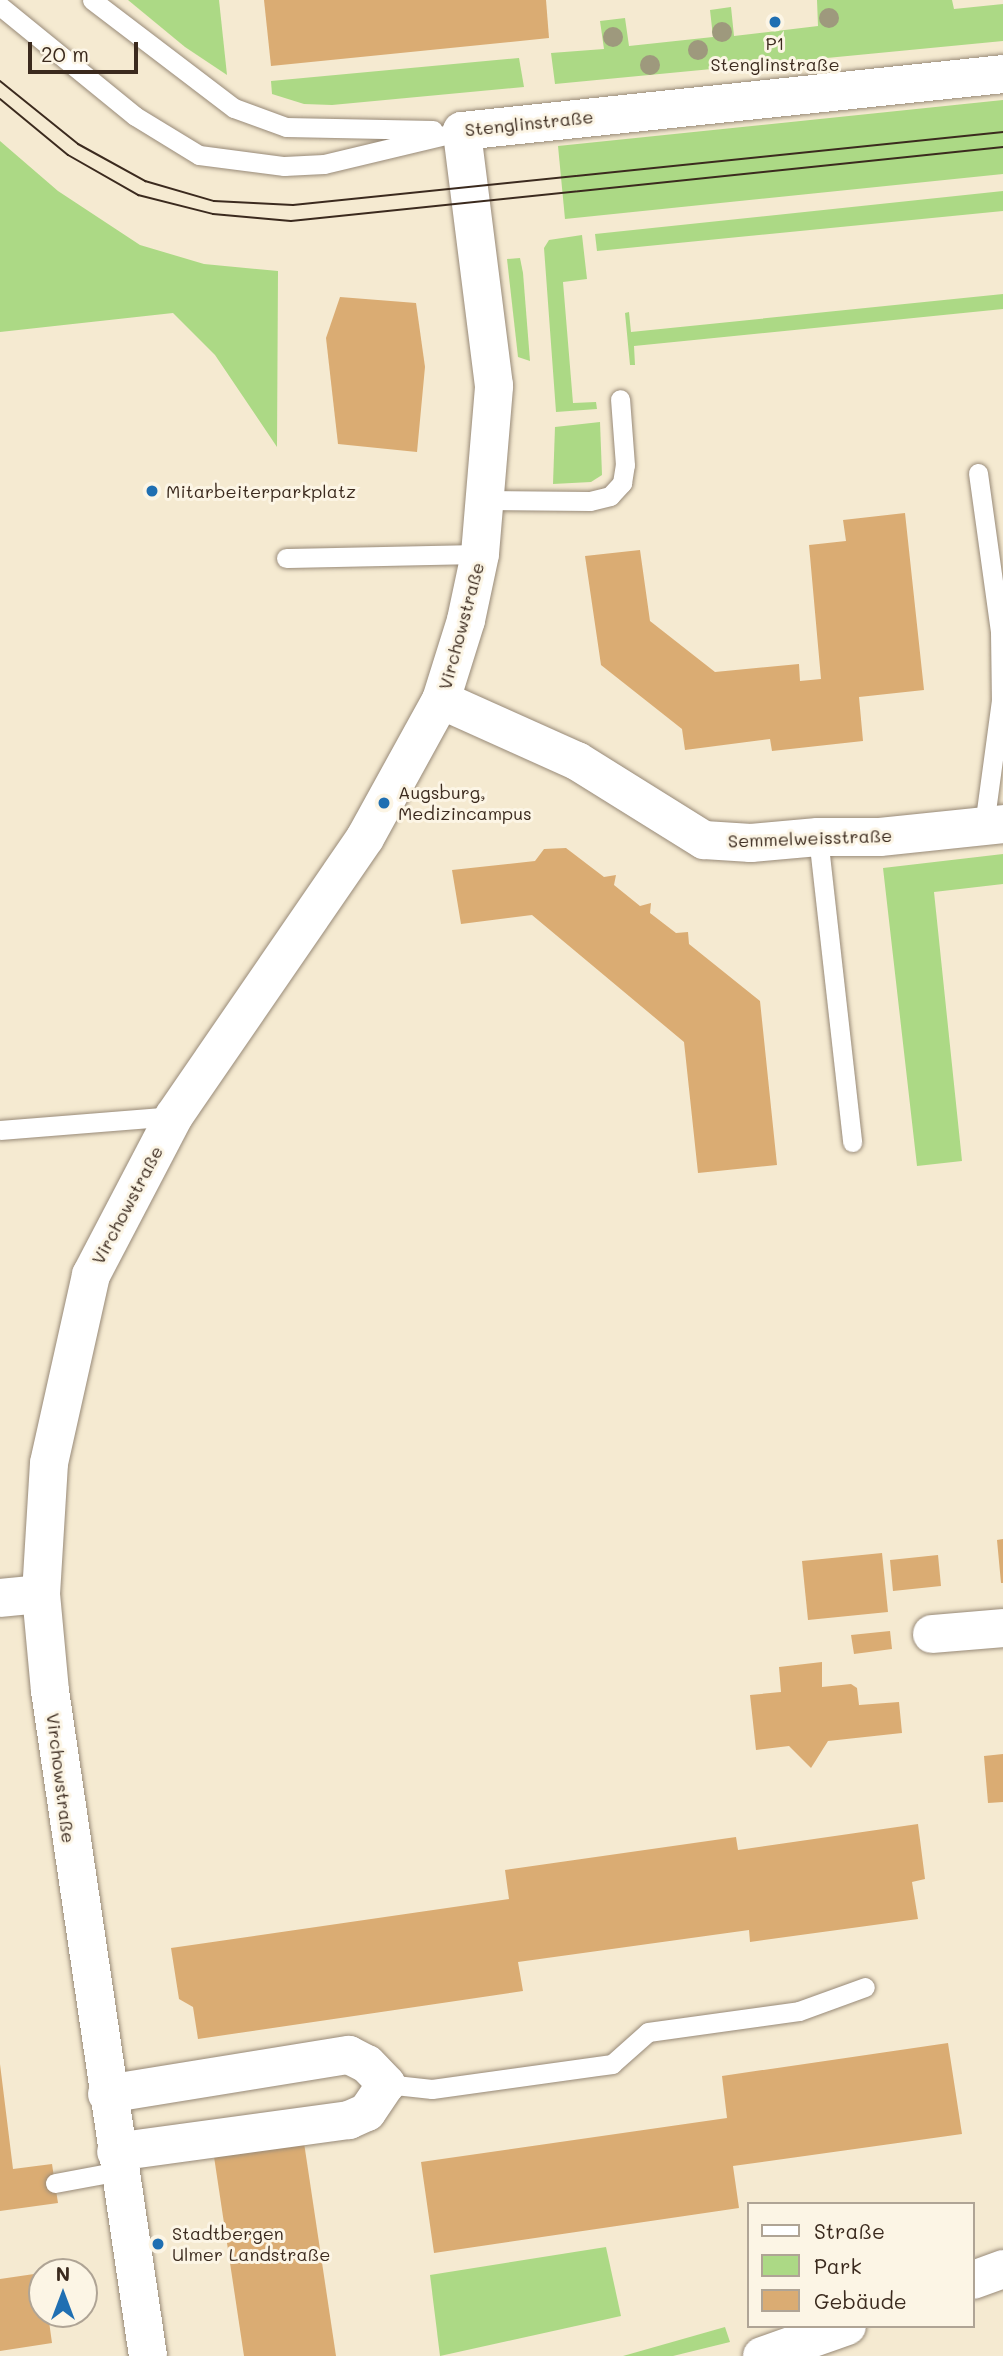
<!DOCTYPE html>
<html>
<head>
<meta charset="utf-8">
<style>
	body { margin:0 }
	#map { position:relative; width:1003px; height:2356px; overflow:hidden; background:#f5ead1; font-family:Mali,sans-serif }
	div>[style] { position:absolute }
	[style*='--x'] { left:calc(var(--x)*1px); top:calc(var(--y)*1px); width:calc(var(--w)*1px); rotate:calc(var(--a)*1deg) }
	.green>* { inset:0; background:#acd985 }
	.building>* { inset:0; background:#daac73 }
	.roads { filter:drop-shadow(0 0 2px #988a78) drop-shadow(0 0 2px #988a78) }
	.lane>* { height:19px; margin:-9.5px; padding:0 9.5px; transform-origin:9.5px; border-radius:9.5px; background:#fff }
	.street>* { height:38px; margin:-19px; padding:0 19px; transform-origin:19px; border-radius:19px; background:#fff }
	.secondary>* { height:38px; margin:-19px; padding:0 19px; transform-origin:19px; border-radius:19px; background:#fff }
	.tram>* { height:2px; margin:-1px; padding:0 1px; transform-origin:1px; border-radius:1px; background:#3b2a1e }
	.trees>* { width:20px; height:20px; margin:-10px; border-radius:50%; background:#9e997d }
	.dots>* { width:19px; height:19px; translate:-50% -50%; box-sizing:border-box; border:4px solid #fcf5e5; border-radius:50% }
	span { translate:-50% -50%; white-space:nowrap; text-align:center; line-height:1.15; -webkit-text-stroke:6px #fcf5e5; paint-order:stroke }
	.poi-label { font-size:18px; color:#3b2a1e }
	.left { translate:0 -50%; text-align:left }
	.street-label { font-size:18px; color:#3b2a1e }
	.legend { position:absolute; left:747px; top:2202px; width:228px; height:126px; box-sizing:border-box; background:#fcf5e5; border:2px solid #afa495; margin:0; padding:9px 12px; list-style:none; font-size:21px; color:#3b2a1e }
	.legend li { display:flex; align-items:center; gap:14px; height:35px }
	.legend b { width:35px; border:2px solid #afa495 }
	.north { position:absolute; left:28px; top:2258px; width:70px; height:70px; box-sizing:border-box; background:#fcf5e5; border:2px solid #afa495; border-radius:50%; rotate:0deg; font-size:19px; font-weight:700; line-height:28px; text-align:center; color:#3b2a1e }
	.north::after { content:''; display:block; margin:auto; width:24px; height:32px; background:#1f6fb2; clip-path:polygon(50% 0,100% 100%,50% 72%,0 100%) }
	.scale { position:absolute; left:28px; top:42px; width:110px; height:32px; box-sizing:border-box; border:4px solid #3b2a1e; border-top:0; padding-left:9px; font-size:21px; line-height:24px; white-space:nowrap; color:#3b2a1e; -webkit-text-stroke:5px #fcf5e5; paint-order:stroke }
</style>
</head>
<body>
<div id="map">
	<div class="green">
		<div style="clip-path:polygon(128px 0,219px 0,227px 75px,185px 47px)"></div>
		<div style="clip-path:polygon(817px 0,952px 0,954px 9px,1003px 4px,1003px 41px,555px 84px,551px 53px,604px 49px,600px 21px,625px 18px,629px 46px,713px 37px,710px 10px,731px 7px,734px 36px,818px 26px)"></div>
		<div style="clip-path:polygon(519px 58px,524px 87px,332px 105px,304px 104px,272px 94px,271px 81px)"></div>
		<div style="clip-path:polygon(1003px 100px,1003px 174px,565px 219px,558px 146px)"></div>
		<div style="clip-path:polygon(0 141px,58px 191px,140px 245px,204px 264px,278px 271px,277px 447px,215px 355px,173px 313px,0 332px)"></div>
		<div style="clip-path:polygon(1003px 191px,1003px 211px,597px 251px,595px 234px)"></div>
		<div style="clip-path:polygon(582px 235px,587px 279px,563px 282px,573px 403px,596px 402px,597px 409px,556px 412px,544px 248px,549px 240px)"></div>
		<div style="clip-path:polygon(520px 258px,523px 273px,530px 361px,518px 357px,507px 259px)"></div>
		<div style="clip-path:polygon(1003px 294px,1003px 309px,634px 346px,635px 365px,630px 365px,625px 313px,629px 312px,631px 332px)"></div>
		<div style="clip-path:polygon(600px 422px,602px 475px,591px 482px,553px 484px,555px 427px)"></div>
		<div style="clip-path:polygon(1003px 854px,1003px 884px,934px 892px,962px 1161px,917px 1166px,883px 868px)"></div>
		<div style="clip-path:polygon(606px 2247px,621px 2316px,440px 2356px,430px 2275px)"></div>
		<div style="clip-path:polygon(725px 2327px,730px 2342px,673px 2356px,623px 2356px)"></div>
	</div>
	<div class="building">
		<div style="clip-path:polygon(264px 0,546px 0,549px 38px,271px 66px)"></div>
		<div style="clip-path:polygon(340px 297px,416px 303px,425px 367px,417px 452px,338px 444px,326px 338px)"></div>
		<div style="clip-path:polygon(905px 513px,924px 690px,859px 697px,863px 741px,772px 751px,770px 739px,685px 750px,682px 729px,601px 665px,585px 556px,640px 550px,650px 621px,715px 672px,799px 664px,800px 681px,821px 679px,809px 545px,846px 541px,843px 520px)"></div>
		<div style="clip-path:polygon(566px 848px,604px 877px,616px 875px,614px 885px,640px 906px,651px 903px,650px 913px,676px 933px,688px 932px,689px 944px,760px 1001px,777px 1165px,698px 1173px,684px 1042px,532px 915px,461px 924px,452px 870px,535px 861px,544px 849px)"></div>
		<div style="clip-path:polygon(1003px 1539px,1003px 1583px,1001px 1583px,997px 1540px)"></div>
		<div style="clip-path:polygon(882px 1553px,888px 1612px,808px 1620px,802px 1561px)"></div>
		<div style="clip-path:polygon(938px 1555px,941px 1586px,893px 1591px,890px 1560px)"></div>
		<div style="clip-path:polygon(890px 1631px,892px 1649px,854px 1654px,851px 1635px)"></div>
		<div style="clip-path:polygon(822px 1662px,822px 1687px,851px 1684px,857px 1688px,859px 1705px,899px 1702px,902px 1733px,828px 1741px,811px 1768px,789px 1746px,756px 1750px,750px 1695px,781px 1692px,779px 1667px)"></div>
		<div style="clip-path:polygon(1003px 1754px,1003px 1802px,988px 1803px,984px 1756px)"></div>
		<div style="clip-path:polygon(918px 1824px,925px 1879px,912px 1882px,918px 1919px,750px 1942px,749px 1930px,518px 1962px,523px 1991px,198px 2039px,193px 2007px,179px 1999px,171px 1948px,509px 1899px,505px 1870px,736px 1837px,738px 1850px)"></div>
		<div style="clip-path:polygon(948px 2043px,962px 2134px,733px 2166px,739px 2208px,434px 2253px,421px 2162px,727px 2118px,722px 2076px)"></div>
		<div style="clip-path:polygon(0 2064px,13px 2169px,52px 2164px,58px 2203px,0 2211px)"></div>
		<div style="clip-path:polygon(303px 2136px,336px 2356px,244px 2356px,213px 2150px)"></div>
		<div style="clip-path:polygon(41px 2273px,42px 2314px,48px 2314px,52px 2343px,0 2351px,0 2279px)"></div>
	</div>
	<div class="roads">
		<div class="lane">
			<div style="--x:92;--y:0;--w:178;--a:37.3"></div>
			<div style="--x:234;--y:108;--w:55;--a:20.1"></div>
			<div style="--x:286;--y:127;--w:147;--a:1.2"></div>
			<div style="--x:0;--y:6;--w:174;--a:39.2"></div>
			<div style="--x:135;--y:116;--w:75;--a:31.4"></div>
			<div style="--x:199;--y:155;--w:86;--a:7.4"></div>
			<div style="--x:284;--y:166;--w:40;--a:-2.9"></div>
			<div style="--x:324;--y:164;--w:142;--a:-13.4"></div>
			<div style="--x:978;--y:473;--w:161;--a:82.1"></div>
			<div style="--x:1000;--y:632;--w:68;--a:89.2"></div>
			<div style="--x:1001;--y:700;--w:126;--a:97.7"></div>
			<div style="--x:485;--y:500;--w:105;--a:0.5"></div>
			<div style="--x:590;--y:501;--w:21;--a:-14"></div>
			<div style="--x:610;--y:496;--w:18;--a:-47"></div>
			<div style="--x:622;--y:483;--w:18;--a:-81"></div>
			<div style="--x:625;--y:465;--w:66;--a:-94.3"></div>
			<div style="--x:286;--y:558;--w:194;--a:-1.2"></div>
			<div style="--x:818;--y:837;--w:307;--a:83.6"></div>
			<div style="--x:0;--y:1130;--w:175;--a:-4.6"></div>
			<div style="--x:386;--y:2084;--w:46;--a:6.2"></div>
			<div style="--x:432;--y:2089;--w:182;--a:-7.9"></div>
			<div style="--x:612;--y:2064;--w:48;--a:-41.6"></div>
			<div style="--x:648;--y:2032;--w:152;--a:-7.9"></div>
			<div style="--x:799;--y:2011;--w:70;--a:-20"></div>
			<div style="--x:55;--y:2183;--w:65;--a:-10.6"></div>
		</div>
		<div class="street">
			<div style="--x:441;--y:700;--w:149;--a:24.2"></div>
			<div style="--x:577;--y:761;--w:150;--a:31.9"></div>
			<div style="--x:704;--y:840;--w:47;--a:3.7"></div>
			<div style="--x:751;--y:843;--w:67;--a:-5.1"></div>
			<div style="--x:818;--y:837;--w:62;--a:0"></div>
			<div style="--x:880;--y:837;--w:124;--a:-6"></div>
			<div style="--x:0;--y:1598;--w:41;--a:-5.6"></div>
			<div style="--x:932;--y:1634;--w:71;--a:-4.8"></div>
			<div style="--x:107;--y:2094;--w:245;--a:-9.2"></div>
			<div style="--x:349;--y:2055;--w:20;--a:27"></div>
			<div style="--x:367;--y:2064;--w:28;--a:46"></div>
			<div style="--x:386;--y:2084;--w:34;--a:124"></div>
			<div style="--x:367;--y:2112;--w:20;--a:156"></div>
			<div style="--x:349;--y:2120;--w:235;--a:172.2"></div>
			<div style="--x:148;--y:2356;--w:672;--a:-98.38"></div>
			<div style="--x:50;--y:1691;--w:97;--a:-95.3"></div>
			<div style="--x:41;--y:1594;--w:131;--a:-86.5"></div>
			<div style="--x:49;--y:1463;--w:193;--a:-77.4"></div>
			<div style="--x:91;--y:1275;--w:179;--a:-62.4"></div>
			<div style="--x:174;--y:1116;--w:337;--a:-55.5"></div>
			<div style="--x:365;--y:838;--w:158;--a:-61.2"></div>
			<div style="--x:441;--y:700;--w:84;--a:-72.6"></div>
			<div style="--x:466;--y:620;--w:67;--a:-78"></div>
			<div style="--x:480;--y:554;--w:169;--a:-85.2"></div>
			<div style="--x:494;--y:386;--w:257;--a:-97.2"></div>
			<div style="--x:462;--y:131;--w:544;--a:-6.01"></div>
		</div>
		<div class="secondary">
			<div style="--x:973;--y:2280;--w:32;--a:-20"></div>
			<div style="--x:762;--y:2356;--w:90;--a:-19.4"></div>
		</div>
	</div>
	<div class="tram">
		<div style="--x:0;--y:81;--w:100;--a:38.9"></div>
		<div style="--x:78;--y:144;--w:77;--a:28.9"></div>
		<div style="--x:145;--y:181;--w:72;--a:16.2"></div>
		<div style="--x:214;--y:201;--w:79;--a:2.9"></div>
		<div style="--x:293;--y:205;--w:714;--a:-5.87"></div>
		<div style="--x:0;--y:99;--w:88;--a:39.5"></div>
		<div style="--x:68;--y:155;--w:81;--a:29.7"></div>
		<div style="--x:138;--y:195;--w:77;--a:14.2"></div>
		<div style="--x:213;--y:214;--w:78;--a:5.1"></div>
		<div style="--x:291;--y:221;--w:716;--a:-5.93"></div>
	</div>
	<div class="trees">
		<div style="left:829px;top:18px"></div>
		<div style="left:722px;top:32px"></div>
		<div style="left:613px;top:37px"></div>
		<div style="left:698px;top:50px"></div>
		<div style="left:650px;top:65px"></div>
	</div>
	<div class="dots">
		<div style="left:775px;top:22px;background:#1f6fb2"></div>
		<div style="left:152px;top:491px;background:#1f6fb2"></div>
		<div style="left:384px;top:803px;background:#1f6fb2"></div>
		<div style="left:158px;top:2244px;background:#1f6fb2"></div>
	</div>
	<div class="poi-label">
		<span style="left:775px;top:54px">P1<br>Stenglinstraße</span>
		<span class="left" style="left:166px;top:491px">Mitarbeiterparkplatz</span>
		<span class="left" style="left:398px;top:803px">Augsburg,<br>Medizincampus</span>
		<span class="left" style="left:172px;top:2244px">Stadtbergen<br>Ulmer Landstraße</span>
	</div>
	<div class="street-label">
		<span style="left:529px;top:123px;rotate:-6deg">Stenglinstraße</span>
		<span style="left:461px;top:626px;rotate:-75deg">Virchowstraße</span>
		<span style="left:810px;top:838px;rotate:-2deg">Semmelweisstraße</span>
		<span style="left:127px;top:1205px;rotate:-62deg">Virchowstraße</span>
		<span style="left:61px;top:1778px;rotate:83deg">Virchowstraße</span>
	</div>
	<ul class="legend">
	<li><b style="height:9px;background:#fff"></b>Straße</li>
	<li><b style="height:19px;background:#acd985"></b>Park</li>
	<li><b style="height:19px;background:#daac73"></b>Gebäude</li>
	</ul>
	<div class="north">N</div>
	<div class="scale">20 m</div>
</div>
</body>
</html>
